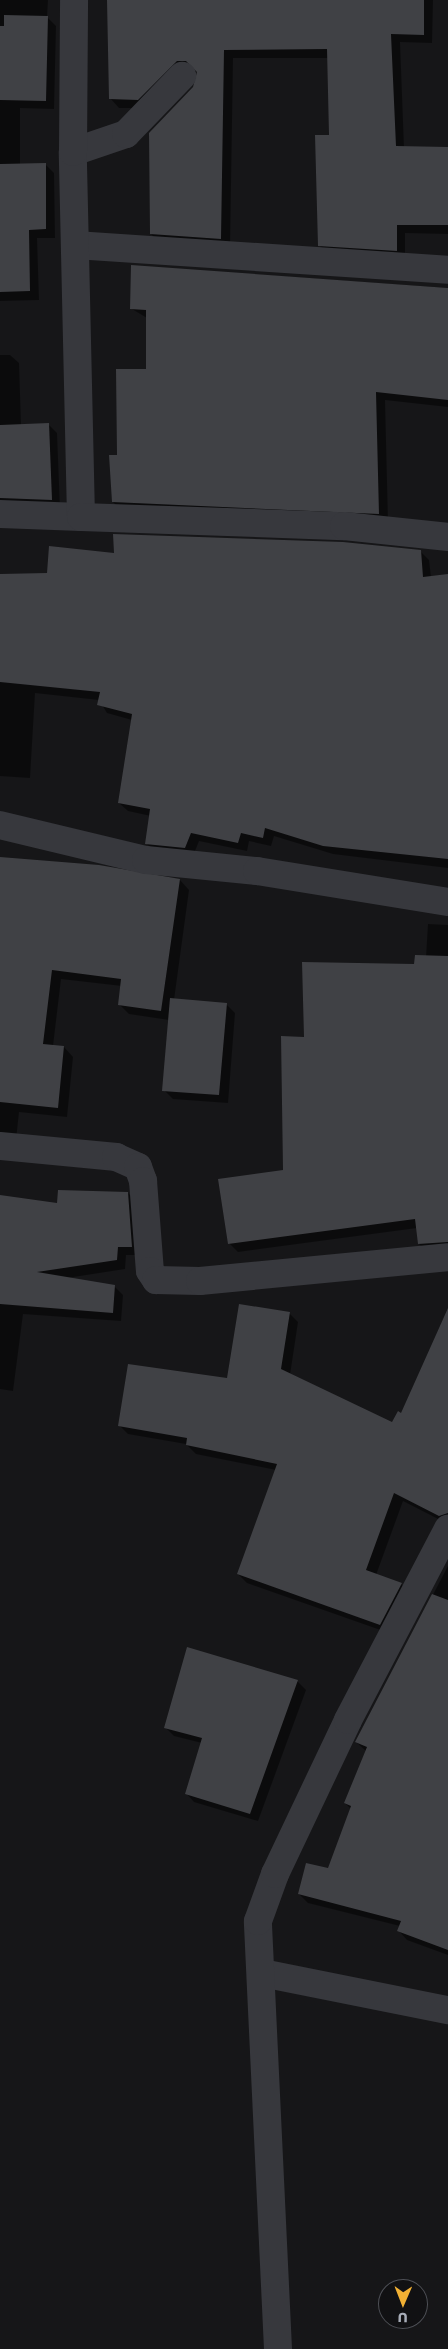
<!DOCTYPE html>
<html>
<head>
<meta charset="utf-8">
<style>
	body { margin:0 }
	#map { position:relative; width:448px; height:2349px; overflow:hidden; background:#161618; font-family:"Work Sans",sans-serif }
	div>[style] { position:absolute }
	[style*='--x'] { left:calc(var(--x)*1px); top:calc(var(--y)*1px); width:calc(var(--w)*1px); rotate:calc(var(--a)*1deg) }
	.shadow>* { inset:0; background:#0007 }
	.building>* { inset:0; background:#404145 }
	.street>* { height:28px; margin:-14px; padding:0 14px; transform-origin:14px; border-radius:14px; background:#37383d }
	span { translate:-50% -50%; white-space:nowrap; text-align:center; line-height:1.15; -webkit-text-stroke:5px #111113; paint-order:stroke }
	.north { position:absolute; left:378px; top:2279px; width:50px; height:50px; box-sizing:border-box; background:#111113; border:1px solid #4d4f55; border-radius:50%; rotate:181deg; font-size:14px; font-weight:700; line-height:20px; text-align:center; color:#a8adb8 }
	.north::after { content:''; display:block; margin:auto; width:18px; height:22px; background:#f2b134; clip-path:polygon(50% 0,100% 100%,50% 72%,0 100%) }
</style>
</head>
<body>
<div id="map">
	<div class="shadow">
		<div style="clip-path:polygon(0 0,48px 0,47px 17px,56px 26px,54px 109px,20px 108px,20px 164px,45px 164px,54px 173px,55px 238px,37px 238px,39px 300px,0 301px)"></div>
		<div style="clip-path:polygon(109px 0,433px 0,432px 43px,400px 42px,404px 148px,448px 148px,448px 234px,405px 233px,405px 259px,328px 254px,319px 245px,330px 136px,328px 58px,233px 58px,230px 248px,160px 243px,151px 234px,198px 72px,187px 70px,147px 108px,119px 108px,110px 98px)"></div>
		<div style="clip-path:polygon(132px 266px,448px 288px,448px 407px,385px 400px,388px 522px,122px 511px,113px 502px,118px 456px,147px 370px,147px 318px,132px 309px)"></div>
		<div style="clip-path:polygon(0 355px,10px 355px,19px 363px,21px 425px,48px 424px,57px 433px,60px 509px,0 509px)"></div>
		<div style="clip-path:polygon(420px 551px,429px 560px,431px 577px,448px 575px,448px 868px,333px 854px,274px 836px,271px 846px,249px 841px,247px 851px,199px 841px,193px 856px,155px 852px,146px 843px,151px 816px,128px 811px,119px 803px,132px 720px,107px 713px,99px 700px,35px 693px,30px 778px,0 776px,0 576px,48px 574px,116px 554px)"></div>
		<div style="clip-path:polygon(0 865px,180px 880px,189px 890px,174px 1000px,226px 1004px,235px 1013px,228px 1103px,173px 1099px,164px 1090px,169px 1020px,129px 1014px,119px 1004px,122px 986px,61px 979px,53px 1046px,64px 1047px,73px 1057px,67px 1117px,19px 1112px,16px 1140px,0 1138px)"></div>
		<div style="clip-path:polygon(428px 924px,448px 925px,448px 1252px,428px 1253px,419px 1244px,417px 1228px,238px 1252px,229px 1243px,284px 1171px,305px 1038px,426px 957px)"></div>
		<div style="clip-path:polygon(128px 1193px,137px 1202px,141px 1255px,126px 1255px,125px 1269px,67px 1278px,114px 1286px,123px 1295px,121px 1321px,23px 1314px,13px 1391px,0 1389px,0 1197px,58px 1204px)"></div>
		<div style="clip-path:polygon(289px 1313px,298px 1322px,290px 1375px,392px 1424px,402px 1414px,448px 1321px,448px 1524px,403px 1501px,376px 1575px,401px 1584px,410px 1593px,389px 1633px,247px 1583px,238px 1574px,276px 1470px,196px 1454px,186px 1444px,128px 1434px,119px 1425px,228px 1380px)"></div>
		<div style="clip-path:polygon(448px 1566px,448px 1955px,407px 1940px,399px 1931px,400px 1926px,308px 1903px,299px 1894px,329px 1870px,351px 1809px,345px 1803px,366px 1751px,356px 1742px)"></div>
		<div style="clip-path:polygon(188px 1648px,298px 1682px,306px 1690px,258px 1821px,194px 1802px,186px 1793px,202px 1743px,174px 1736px,166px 1728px)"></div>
	</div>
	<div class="building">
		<div style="clip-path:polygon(107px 0,424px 0,424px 35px,391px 34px,396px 146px,448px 147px,448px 225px,397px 225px,397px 251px,318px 246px,315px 135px,329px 135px,327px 49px,224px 50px,221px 239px,150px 234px,149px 133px,193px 87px,197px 72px,186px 61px,177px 61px,138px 100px,109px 99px)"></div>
		<div style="clip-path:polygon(4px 15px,48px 16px,46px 101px,0 100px,0 26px,4px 26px)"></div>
		<div style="clip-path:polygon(46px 163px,46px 229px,29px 230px,30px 291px,0 292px,0 164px)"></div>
		<div style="clip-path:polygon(131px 265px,448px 288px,448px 400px,376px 392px,379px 514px,112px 502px,109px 455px,117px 455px,116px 369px,146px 369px,146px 310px,130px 309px)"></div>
		<div style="clip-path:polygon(49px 423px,52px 500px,0 498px,0 425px)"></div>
		<div style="clip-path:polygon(113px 534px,343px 542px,421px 550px,423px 577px,448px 574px,448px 859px,323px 846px,265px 828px,263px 838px,241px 833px,238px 843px,191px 833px,185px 848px,145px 844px,150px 809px,118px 803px,132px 714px,97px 705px,100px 692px,0 682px,0 574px,47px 573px,49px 546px,114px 553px)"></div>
		<div style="clip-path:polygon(0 857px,99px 865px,180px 879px,161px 1011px,118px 1005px,121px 979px,52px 970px,43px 1044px,64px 1046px,58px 1108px,0 1102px)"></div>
		<div style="clip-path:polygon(415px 955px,448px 956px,448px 1242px,418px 1244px,415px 1219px,228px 1244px,218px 1179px,283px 1170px,281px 1036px,304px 1037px,302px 962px,414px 964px)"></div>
		<div style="clip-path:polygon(170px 998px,227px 1003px,219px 1095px,162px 1091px)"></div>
		<div style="clip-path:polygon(58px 1190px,128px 1192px,132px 1247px,118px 1247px,117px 1260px,37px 1272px,115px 1285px,113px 1313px,0 1304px,0 1195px,57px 1203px)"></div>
		<div style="clip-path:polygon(239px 1304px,290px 1312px,281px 1369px,392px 1422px,398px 1411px,401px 1413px,448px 1308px,448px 1513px,439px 1516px,394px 1493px,366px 1570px,402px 1583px,380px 1625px,237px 1574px,277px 1464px,186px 1445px,187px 1438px,118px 1426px,128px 1364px,227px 1378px)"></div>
		<div style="clip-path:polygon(432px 1594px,448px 1600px,448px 1950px,397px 1931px,401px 1921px,298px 1894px,306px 1863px,328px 1868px,351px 1806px,344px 1803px,367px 1747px,355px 1742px)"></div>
		<div style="clip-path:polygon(187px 1647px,298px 1680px,250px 1814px,185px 1794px,202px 1738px,164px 1728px)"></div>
	</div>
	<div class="street">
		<div style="--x:73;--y:152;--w:56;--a:-18.8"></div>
		<div style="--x:126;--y:134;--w:81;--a:-46"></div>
		<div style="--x:75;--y:245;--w:374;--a:3.8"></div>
		<div style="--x:0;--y:514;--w:81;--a:2.1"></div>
		<div style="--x:81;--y:517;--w:365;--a:-91.3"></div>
		<div style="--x:73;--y:152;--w:152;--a:-89.6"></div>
		<div style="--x:81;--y:517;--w:263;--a:2"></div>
		<div style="--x:344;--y:526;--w:105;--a:6"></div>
		<div style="--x:0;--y:825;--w:150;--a:13.5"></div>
		<div style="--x:146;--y:860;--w:112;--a:5.7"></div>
		<div style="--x:257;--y:871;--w:193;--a:9.2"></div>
		<div style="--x:0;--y:1146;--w:117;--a:5.4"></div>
		<div style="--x:116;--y:1157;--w:24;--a:24"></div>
		<div style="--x:138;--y:1167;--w:15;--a:70"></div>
		<div style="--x:143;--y:1181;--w:90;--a:85.6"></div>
		<div style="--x:150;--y:1271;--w:11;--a:56"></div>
		<div style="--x:156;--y:1280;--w:44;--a:1.3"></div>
		<div style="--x:200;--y:1281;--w:249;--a:-5.5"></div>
		<div style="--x:262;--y:1973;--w:190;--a:11.3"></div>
		<div style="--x:278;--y:2349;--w:428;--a:-92.7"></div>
		<div style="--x:258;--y:1921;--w:50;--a:-70.1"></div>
		<div style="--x:275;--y:1874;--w:170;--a:-64.6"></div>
		<div style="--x:348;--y:1720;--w:216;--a:-62.4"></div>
	</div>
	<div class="north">U</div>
</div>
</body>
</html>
